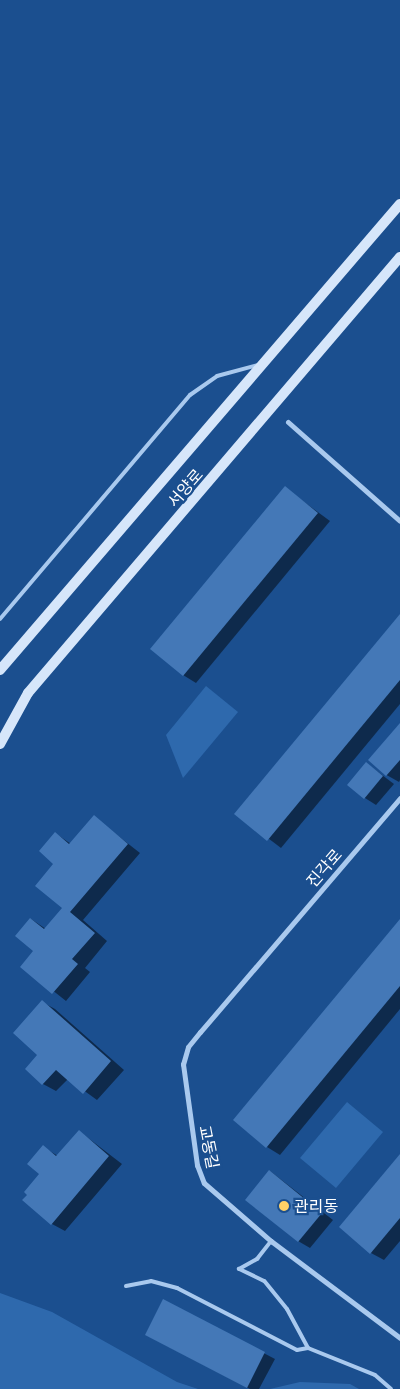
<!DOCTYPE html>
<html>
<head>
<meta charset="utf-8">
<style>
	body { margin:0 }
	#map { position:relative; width:400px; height:1389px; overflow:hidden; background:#1b4f8f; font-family:"Open Sans","Noto Sans KR",sans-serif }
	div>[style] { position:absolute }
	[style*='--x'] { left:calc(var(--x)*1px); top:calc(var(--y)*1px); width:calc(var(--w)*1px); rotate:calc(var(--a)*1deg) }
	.green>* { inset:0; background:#2e69ad }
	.shadow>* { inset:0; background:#0007 }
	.building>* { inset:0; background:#4478b7 }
	.service>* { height:4px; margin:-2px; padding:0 2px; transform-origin:2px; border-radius:2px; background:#a9c9ee }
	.minor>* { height:5px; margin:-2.5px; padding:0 2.5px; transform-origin:2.5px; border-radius:2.5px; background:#a9c9ee }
	.secondary>* { height:10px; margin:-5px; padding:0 5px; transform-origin:5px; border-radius:5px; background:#d6e6fa }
	.dots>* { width:14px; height:14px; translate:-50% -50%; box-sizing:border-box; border:2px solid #1b4f8f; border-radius:50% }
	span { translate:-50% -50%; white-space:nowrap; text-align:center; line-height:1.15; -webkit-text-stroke:4.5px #1b4f8f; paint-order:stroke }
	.street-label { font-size:16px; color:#fff }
	.poi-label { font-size:16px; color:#fff }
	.left { translate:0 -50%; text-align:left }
</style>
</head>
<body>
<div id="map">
	<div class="green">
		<div style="clip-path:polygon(206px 686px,238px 712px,183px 778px,166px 735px)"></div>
		<div style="clip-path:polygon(347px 1102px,383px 1132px,336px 1188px,300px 1158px)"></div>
		<div style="clip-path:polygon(0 1293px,52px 1312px,177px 1382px,198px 1389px,0 1389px)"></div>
		<div style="clip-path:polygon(300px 1382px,350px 1384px,359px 1389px,270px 1389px)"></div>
	</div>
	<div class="shadow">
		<div style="clip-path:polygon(285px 488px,330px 521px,196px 683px,183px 675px)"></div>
		<div style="clip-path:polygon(400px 616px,400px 704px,281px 848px,236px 814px)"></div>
		<div style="clip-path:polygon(400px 724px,400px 780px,399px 782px,383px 773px)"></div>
		<div style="clip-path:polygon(366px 763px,394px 784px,376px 805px,365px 798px)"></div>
		<div style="clip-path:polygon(94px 817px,140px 853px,83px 920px,107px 941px,85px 968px,90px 972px,66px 1001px,22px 966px,35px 951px,31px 919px,46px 929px,63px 908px,55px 864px,55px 833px,71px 844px)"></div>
		<div style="clip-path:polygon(400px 921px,400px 1009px,280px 1155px,267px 1147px)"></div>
		<div style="clip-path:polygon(42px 1002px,55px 1009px,124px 1070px,97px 1100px,68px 1079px,56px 1091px,43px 1084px,39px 1055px)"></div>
		<div style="clip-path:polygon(79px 1131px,122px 1164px,65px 1231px,52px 1224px,41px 1174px,43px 1147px,58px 1156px)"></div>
		<div style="clip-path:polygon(400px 1156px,400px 1241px,384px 1260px,371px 1253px)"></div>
		<div style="clip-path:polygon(270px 1171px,333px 1220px,310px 1248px,298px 1241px)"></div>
		<div style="clip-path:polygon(164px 1301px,275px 1359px,259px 1389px,250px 1389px,156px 1340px)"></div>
	</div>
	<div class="building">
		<div style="clip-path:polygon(285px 486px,318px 513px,183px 676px,150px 649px)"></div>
		<div style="clip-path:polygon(400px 614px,400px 680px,267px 841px,234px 814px)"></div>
		<div style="clip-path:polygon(400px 723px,400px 760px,386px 776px,368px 760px)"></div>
		<div style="clip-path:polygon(366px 762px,383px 776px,364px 799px,347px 785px)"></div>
		<div style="clip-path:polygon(94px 815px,128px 844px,70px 912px,95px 933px,72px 959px,78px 964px,52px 994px,20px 967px,33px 951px,15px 936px,30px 918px,44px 929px,62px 908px,35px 886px,53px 864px,39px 851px,55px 832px,69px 844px)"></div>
		<div style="clip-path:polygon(400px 919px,400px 986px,266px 1148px,233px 1120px)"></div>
		<div style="clip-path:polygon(42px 1000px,111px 1061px,83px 1094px,56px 1070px,42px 1085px,25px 1069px,37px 1055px,13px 1033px)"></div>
		<div style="clip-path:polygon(79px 1130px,109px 1156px,51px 1225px,22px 1200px,27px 1195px,24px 1192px,39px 1174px,27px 1164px,43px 1145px,56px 1156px)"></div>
		<div style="clip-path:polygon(400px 1154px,400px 1218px,370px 1254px,339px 1227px)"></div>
		<div style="clip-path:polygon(269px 1170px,322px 1213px,298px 1242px,245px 1200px)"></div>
		<div style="clip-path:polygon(163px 1299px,265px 1352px,247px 1388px,145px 1335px)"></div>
	</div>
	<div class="service">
		<div style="--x:0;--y:619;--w:294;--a:-49.7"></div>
		<div style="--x:190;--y:395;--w:33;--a:-35"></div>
		<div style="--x:217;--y:376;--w:42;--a:-15"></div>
		<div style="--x:126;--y:1286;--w:25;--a:-11"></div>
		<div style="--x:151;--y:1281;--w:27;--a:15"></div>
		<div style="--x:177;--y:1288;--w:135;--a:27.3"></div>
		<div style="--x:297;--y:1350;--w:11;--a:-10"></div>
		<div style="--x:308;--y:1348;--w:44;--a:-118.3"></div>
		<div style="--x:287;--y:1309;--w:36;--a:-129"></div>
		<div style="--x:264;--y:1281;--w:28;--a:-154"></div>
		<div style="--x:239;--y:1269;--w:21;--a:-29"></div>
		<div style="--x:257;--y:1259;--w:23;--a:-52"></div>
		<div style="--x:308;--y:1348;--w:72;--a:21.9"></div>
		<div style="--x:375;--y:1375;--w:21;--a:41"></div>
	</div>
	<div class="minor">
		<div style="--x:288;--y:422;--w:149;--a:41.5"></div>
		<div style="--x:400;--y:798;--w:308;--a:130.5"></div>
		<div style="--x:200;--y:1032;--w:19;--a:129"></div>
		<div style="--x:188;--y:1047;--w:18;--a:106"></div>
		<div style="--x:183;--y:1064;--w:102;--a:82.1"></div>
		<div style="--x:197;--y:1165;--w:19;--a:69"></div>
		<div style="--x:204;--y:1183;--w:89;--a:40.9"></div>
		<div style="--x:271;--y:1241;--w:161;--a:36.9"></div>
	</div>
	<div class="secondary">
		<div style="--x:0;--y:670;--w:614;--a:-49.36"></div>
		<div style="--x:0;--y:744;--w:58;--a:-61.2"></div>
		<div style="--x:28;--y:693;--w:573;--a:-49.53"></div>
	</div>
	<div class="dots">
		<div style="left:284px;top:1206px;background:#ffd166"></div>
	</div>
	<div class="street-label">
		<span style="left:185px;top:488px;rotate:-49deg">서양로</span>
		<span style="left:324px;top:868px;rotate:-49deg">진각로</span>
		<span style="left:209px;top:1147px;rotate:79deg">교동길</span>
	</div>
	<div class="poi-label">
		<span class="left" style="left:294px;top:1206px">관리동</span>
	</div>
</div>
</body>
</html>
